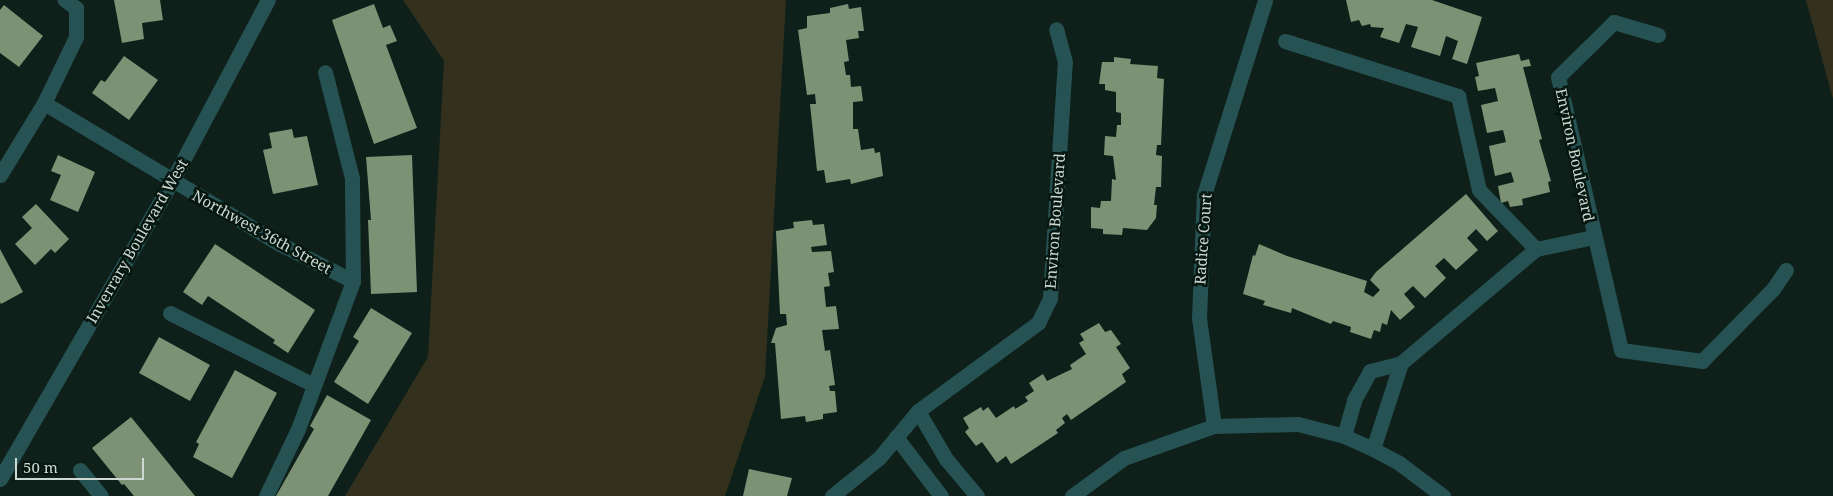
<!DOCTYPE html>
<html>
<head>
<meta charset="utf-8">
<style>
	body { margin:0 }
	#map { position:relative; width:1833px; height:496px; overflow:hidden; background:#0e2019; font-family:"Noto Serif",serif }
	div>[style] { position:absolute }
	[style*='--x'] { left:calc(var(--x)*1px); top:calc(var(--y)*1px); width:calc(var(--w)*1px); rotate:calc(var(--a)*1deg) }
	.green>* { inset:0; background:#33311d }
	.building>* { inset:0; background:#7d9274 }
	.minor>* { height:15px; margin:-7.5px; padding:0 7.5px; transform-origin:7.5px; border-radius:7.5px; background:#265254 }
	.tertiary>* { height:15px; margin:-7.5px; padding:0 7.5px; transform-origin:7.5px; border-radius:7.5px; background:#265254 }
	span { translate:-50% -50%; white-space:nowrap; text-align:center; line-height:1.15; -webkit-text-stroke:5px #061710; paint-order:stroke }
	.street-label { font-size:15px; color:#cdd8d3 }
	.scale { position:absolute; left:15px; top:458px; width:129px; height:22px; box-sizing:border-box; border:2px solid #cdd8d3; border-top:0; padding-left:6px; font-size:15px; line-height:18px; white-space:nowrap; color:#cdd8d3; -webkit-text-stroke:4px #061710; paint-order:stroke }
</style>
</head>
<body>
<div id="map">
	<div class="green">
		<div style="clip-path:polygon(403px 0,786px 0,765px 376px,725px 496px,345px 496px,428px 357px,444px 61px)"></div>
		<div style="clip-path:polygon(1806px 0,1833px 0,1833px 99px)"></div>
	</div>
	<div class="building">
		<div style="clip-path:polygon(114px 0,160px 0,163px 20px,142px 23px,144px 39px,122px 43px)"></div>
		<div style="clip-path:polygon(1346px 0,1432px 0,1482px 17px,1467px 64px,1452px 59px,1458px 41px,1446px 36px,1440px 56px,1411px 47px,1418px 27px,1406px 24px,1399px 43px,1380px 37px,1384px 28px,1371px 27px,1370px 24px,1362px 26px,1359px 20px,1351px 22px)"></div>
		<div style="clip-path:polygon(374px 4px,383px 28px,390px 25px,397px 41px,386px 45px,417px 128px,374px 144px,332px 20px)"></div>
		<div style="clip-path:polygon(848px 4px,849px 9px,861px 7px,864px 31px,858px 31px,859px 38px,846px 40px,849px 61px,844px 62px,846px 75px,850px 75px,851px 87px,861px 86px,863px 101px,853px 102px,853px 129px,858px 129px,861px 150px,874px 148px,875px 153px,880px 152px,883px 176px,851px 184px,850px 179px,826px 183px,824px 170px,817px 171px,810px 104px,816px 104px,815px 94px,807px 95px,798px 30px,807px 28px,807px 16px,830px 13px,830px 8px)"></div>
		<div style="clip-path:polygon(4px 5px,43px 36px,19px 67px,0 53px,0 10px)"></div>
		<div style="clip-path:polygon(1519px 54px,1521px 61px,1529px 59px,1531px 66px,1523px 67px,1542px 139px,1539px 140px,1551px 181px,1548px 182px,1550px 192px,1522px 199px,1523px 205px,1510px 207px,1508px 201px,1501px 203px,1498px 186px,1514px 182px,1511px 172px,1495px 176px,1489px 146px,1506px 142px,1503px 130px,1487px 133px,1481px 105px,1498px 101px,1495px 88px,1478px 91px,1475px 77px,1479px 76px,1476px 63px)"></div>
		<div style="clip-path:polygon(124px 56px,158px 80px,129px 120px,92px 93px,101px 80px,105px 82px)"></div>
		<div style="clip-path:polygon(1114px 57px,1131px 59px,1130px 64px,1158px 66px,1157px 78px,1164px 79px,1161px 145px,1157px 145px,1156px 155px,1162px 156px,1161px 187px,1156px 187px,1154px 205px,1157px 205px,1156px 218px,1147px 230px,1123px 228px,1122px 235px,1103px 234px,1103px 229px,1091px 228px,1091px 207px,1100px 208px,1101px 201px,1111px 201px,1112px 179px,1116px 180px,1113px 156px,1104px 155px,1105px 136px,1116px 137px,1117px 125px,1121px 125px,1121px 113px,1116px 112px,1116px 92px,1105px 90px,1105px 84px,1099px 84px,1102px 62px,1114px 62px)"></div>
		<div style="clip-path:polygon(292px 129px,294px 138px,307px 136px,318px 185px,273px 194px,263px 150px,272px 148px,269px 133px)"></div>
		<div style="clip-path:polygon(58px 155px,95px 172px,78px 212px,50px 200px,61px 175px,51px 171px)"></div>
		<div style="clip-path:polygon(412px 155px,417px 292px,371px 294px,368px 220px,371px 220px,366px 157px)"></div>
		<div style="clip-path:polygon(1466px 194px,1498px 231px,1487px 241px,1476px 229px,1467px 238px,1478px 250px,1456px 270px,1444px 258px,1435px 266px,1446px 278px,1425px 298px,1413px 286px,1404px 294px,1415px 307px,1400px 320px,1391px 310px,1387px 325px,1382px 323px,1380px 332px,1374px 330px,1371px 339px,1350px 332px,1351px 327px,1333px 321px,1331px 324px,1292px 308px,1291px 313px,1263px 305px,1265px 301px,1243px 294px,1253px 255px,1255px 256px,1259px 244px,1287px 256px,1367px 281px,1364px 292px,1373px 297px,1380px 290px,1370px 280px,1376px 272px)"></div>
		<div style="clip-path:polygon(36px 204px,69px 239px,55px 253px,51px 249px,35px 265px,15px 244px,32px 228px,22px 217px)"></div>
		<div style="clip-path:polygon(812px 220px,813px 225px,824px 224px,827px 245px,811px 247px,812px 252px,831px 251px,834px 272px,828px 273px,830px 286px,824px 287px,826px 307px,836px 306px,839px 329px,822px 330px,825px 351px,830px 350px,835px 385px,829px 386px,830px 391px,835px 391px,837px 412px,823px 414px,823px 419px,806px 422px,805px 416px,781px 419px,775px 343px,771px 343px,776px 328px,787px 325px,786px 314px,780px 314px,776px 231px,794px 228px,793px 222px)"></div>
		<div style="clip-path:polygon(215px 244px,315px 310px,288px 353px,273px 343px,275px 340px,208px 296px,202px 305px,183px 292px)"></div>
		<div style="clip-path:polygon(0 249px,23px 292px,1px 304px,0 302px)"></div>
		<div style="clip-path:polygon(371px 308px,412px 333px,368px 404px,334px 382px,359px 341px,353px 337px)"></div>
		<div style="clip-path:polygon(1099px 323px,1105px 332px,1111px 330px,1121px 344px,1116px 347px,1130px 368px,1122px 374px,1126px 382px,1071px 420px,1067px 414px,1062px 418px,1065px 423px,1056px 430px,1058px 433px,1011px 464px,1006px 456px,997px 463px,982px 442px,976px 446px,965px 432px,969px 428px,963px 418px,981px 407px,983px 411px,988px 407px,996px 418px,1014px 406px,1015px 409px,1028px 401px,1025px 397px,1034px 391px,1029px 383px,1043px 374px,1047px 381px,1072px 369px,1070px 365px,1086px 354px,1079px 343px,1084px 340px,1080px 334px)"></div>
		<div style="clip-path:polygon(159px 337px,210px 365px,190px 401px,139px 373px)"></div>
		<div style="clip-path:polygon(235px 370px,277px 393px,232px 478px,193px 457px,199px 444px,196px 442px)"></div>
		<div style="clip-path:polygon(327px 395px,371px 420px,328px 496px,276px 496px,314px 429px,310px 426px)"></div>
		<div style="clip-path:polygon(131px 417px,195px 496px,134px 496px,124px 484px,122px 485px,92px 448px)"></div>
		<div style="clip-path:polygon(749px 469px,792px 478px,787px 496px,743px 496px)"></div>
	</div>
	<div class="minor">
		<div style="--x:1658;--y:35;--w:46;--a:-163.5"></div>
		<div style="--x:1614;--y:22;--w:78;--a:135.5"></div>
		<div style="--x:1558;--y:77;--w:280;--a:77"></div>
		<div style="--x:1621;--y:350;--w:82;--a:7.7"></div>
		<div style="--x:1702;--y:361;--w:101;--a:-45.4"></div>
		<div style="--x:1773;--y:289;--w:23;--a:-56"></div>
		<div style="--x:1285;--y:41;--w:182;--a:17.6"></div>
		<div style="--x:1458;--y:96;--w:96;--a:77.4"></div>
		<div style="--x:1479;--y:190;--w:82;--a:46"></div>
		<div style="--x:44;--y:103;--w:275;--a:30.9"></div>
		<div style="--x:280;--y:244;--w:82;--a:26.9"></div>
		<div style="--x:0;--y:175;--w:84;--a:-58.6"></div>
		<div style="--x:44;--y:103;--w:73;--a:-64.1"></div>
		<div style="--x:76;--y:37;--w:29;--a:-90"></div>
		<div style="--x:76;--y:8;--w:14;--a:-144"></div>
		<div style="--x:170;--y:313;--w:161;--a:26.6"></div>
		<div style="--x:918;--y:411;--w:56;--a:59.7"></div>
		<div style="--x:946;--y:459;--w:48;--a:50"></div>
		<div style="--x:1214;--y:426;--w:109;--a:-97.9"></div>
		<div style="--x:1199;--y:318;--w:123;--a:-87.7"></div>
		<div style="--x:1204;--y:195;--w:204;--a:-72.6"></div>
		<div style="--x:1344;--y:436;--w:37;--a:-74"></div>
		<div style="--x:1354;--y:400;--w:33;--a:-61"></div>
		<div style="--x:1370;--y:371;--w:32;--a:-14"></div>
		<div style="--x:1401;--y:363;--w:177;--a:-40.2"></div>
		<div style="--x:1536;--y:249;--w:58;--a:-11.9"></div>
		<div style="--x:896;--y:437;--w:74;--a:52.7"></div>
		<div style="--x:1373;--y:449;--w:90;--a:-72"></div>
		<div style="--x:80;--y:470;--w:33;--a:51"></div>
		<div style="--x:266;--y:496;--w:74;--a:-64.5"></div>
		<div style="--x:298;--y:429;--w:158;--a:-69.6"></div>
		<div style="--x:353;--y:281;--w:103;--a:-90.6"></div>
		<div style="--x:352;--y:178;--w:109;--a:-104.3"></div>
		<div style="--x:832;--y:496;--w:60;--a:-39"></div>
		<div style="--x:879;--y:458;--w:61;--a:-50.3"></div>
		<div style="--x:918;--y:411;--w:149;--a:-36.3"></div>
		<div style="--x:1038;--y:323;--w:28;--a:-64"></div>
		<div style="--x:1050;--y:298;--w:236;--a:-86.4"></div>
		<div style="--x:1065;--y:62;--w:34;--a:-105"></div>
		<div style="--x:1072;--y:496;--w:64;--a:-36.2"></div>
		<div style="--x:1124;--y:458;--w:96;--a:-19.6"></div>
		<div style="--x:1214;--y:426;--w:84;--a:-1.4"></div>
		<div style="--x:1298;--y:424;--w:48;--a:14.6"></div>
		<div style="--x:1344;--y:436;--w:32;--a:24"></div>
		<div style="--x:1373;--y:449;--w:30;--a:28"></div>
		<div style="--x:1399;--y:463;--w:55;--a:36.9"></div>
	</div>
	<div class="tertiary">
		<div style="--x:0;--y:479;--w:344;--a:-60"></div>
		<div style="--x:172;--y:181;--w:205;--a:-62.1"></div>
	</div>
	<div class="street-label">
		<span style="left:1575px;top:155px;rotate:78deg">Environ Boulevard</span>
		<span style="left:1055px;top:221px;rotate:-86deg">Environ Boulevard</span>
		<span style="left:262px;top:232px;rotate:29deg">Northwest 36th Street</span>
		<span style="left:1203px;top:239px;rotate:-86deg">Radice Court</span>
		<span style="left:137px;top:241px;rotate:-60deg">Inverrary Boulevard West</span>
	</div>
	<div class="scale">50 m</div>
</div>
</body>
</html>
